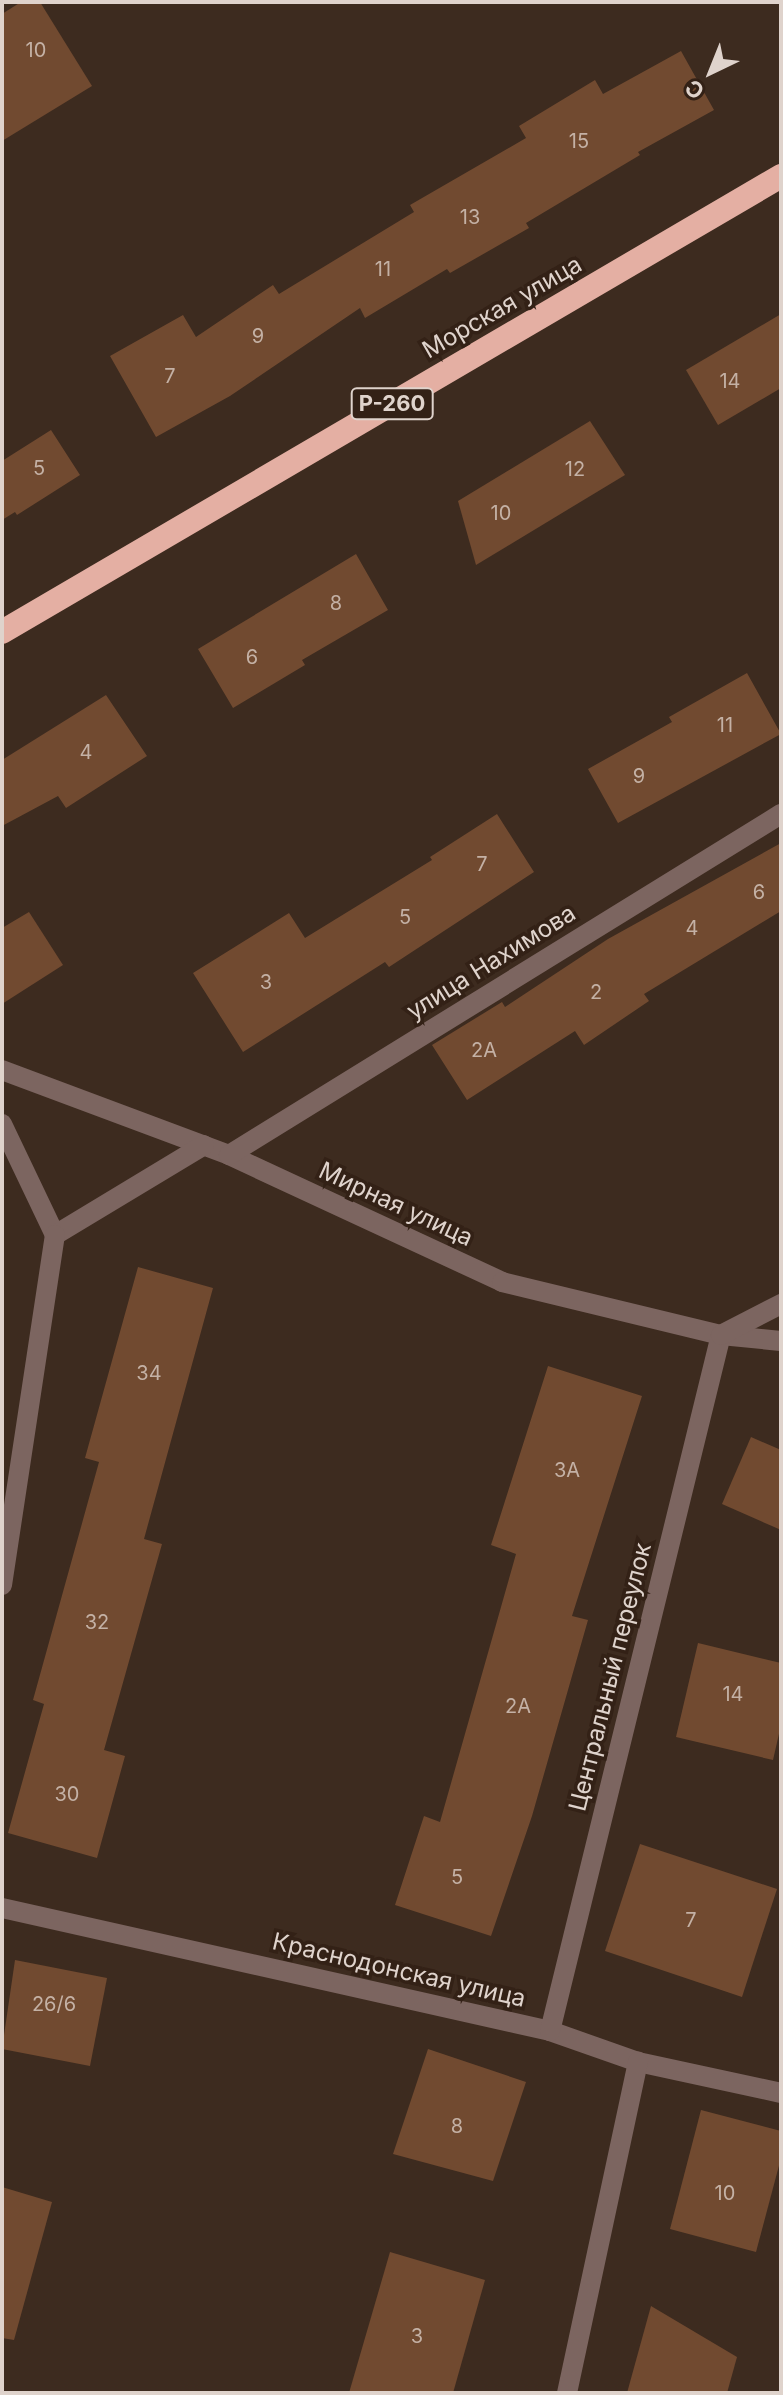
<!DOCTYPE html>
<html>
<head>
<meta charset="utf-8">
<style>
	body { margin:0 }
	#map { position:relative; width:783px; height:2395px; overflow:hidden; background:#3d2b1f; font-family:Inter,sans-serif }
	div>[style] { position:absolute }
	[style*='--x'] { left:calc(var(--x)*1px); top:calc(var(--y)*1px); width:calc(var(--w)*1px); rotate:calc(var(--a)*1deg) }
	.building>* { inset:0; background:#714a30 }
	.minor>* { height:20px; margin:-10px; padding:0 10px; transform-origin:10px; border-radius:10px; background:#7c6560 }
	.highway>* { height:24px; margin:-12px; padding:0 12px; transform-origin:12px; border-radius:12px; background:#e4afa3 }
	span { translate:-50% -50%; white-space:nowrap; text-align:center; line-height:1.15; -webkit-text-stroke:7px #332116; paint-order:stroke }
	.number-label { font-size:20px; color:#c4b1a5 }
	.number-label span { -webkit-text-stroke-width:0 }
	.shield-label span { padding:2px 6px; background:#332116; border:2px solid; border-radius:6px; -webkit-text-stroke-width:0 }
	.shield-label { font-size:22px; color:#dfd3cc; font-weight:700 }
	.street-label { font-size:24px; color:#dfd3cc }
	.frame { position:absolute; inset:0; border:4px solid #dfd3cc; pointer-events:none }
	.north { position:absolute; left:671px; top:32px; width:80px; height:80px; -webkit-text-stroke:6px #332116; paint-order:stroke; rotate:223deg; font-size:22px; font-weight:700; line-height:32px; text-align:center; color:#dfd3cc }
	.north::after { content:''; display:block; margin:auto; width:28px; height:36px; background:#dfd3cc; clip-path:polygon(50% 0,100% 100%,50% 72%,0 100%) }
</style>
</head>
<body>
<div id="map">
	<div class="building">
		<div style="clip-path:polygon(21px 2px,40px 2px,92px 86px,2px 141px,2px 14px)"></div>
		<div style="clip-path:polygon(681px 51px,714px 110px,638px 152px,640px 155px,526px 223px,529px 228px,450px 273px,447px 269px,365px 318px,360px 308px,230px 396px,156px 437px,110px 356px,183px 315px,196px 337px,273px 285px,279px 294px,414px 212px,410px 205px,526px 138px,519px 126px,595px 80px,603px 94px)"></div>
		<div style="clip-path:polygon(781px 314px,781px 388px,718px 425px,686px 370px)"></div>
		<div style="clip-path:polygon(590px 421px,625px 475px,476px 565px,458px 501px)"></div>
		<div style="clip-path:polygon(51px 430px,80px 475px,17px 515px,15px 512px,2px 520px,2px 461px)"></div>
		<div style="clip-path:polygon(356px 554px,388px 610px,302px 660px,305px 665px,233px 708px,198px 649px)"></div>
		<div style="clip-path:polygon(747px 673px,781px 734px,618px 823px,588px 769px,672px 722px,669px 717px)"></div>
		<div style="clip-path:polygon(106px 695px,147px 756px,66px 808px,58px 796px,2px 826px,2px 760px)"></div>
		<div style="clip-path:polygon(497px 814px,534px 872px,389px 967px,385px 962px,243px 1052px,193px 973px,289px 913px,305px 938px,432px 860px,430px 857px)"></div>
		<div style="clip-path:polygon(781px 843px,781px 911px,644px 994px,649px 1001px,584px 1045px,575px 1031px,467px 1100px,432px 1045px,502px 1002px,505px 1007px,608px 939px)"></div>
		<div style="clip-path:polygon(29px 912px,63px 965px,2px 1004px,2px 928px)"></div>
		<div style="clip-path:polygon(138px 1267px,213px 1288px,144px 1539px,162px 1544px,104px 1750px,125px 1756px,97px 1858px,8px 1833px,44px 1704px,33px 1700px,99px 1462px,85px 1458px)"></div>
		<div style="clip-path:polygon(548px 1366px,642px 1396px,572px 1616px,588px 1620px,532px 1816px,491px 1936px,395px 1905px,424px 1816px,440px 1822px,516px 1554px,491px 1545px)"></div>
		<div style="clip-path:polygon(751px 1437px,781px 1450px,781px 1530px,722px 1504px)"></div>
		<div style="clip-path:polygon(698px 1643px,781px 1663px,781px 1725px,773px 1760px,676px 1737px)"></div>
		<div style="clip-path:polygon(640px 1844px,777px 1889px,742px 1997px,605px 1951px)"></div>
		<div style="clip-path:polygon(15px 1960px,107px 1978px,90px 2066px,2px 2049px)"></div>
		<div style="clip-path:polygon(428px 2049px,526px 2082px,493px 2181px,393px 2154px)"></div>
		<div style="clip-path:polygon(701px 2110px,781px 2131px,781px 2158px,756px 2252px,670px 2229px)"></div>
		<div style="clip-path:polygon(2px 2187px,52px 2202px,14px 2340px,2px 2338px)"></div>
		<div style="clip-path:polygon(390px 2252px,485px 2280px,453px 2393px,349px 2393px)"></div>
		<div style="clip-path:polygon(651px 2306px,737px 2357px,727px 2393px,627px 2393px)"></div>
	</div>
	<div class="minor">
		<div style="--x:2;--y:1070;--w:242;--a:20.5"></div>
		<div style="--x:229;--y:1155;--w:301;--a:24.9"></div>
		<div style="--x:502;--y:1282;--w:225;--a:13.6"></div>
		<div style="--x:721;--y:1335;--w:60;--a:5.7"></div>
		<div style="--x:2;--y:1124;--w:123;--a:64.5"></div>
		<div style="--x:229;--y:1155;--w:649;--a:-31.71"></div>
		<div style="--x:55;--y:1235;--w:174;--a:-31.1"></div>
		<div style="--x:2;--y:1585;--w:354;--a:-81.4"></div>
		<div style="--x:2;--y:1908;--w:562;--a:12.65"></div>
		<div style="--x:550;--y:2031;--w:93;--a:19.4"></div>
		<div style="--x:638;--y:2062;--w:146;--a:12.2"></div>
		<div style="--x:550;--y:2031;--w:717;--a:-76.2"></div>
		<div style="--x:721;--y:1335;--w:68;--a:-27.3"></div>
		<div style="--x:567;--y:2393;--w:339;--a:-77.9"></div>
	</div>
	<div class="highway">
		<div style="--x:2;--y:632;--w:903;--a:-30.34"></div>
	</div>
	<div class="number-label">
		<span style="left:36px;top:50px">10</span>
		<span style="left:579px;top:141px">15</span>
		<span style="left:470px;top:217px">13</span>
		<span style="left:383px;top:269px">11</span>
		<span style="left:258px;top:336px">9</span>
		<span style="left:170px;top:376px">7</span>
		<span style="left:730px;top:381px">14</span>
		<span style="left:39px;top:468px">5</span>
		<span style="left:575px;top:469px">12</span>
		<span style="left:501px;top:513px">10</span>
		<span style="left:336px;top:603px">8</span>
		<span style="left:252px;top:657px">6</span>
		<span style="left:725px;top:725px">11</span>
		<span style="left:86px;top:752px">4</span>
		<span style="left:639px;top:776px">9</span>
		<span style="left:482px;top:864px">7</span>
		<span style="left:759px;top:892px">6</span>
		<span style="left:405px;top:917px">5</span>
		<span style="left:692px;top:928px">4</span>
		<span style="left:266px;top:982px">3</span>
		<span style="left:596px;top:992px">2</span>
		<span style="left:484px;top:1050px">2А</span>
		<span style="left:149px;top:1373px">34</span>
		<span style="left:567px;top:1470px">3А</span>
		<span style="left:97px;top:1622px">32</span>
		<span style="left:733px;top:1694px">14</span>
		<span style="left:518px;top:1706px">2А</span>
		<span style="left:67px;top:1794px">30</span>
		<span style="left:457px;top:1877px">5</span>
		<span style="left:691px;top:1920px">7</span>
		<span style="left:54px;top:2004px">26/6</span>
		<span style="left:457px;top:2126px">8</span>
		<span style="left:725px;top:2193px">10</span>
		<span style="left:417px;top:2336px">3</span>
	</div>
	<div class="shield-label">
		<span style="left:392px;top:404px">Р-260</span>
	</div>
	<div class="street-label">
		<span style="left:502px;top:307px;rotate:-30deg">Морская улица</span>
		<span style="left:491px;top:962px;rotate:-32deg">улица Нахимова</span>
		<span style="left:396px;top:1204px;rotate:25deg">Мирная улица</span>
		<span style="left:610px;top:1677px;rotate:-76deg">Центральный переулок</span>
		<span style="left:399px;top:1970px;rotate:13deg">Краснодонская улица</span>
	</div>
	<div class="frame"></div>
	<div class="north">С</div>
</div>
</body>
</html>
